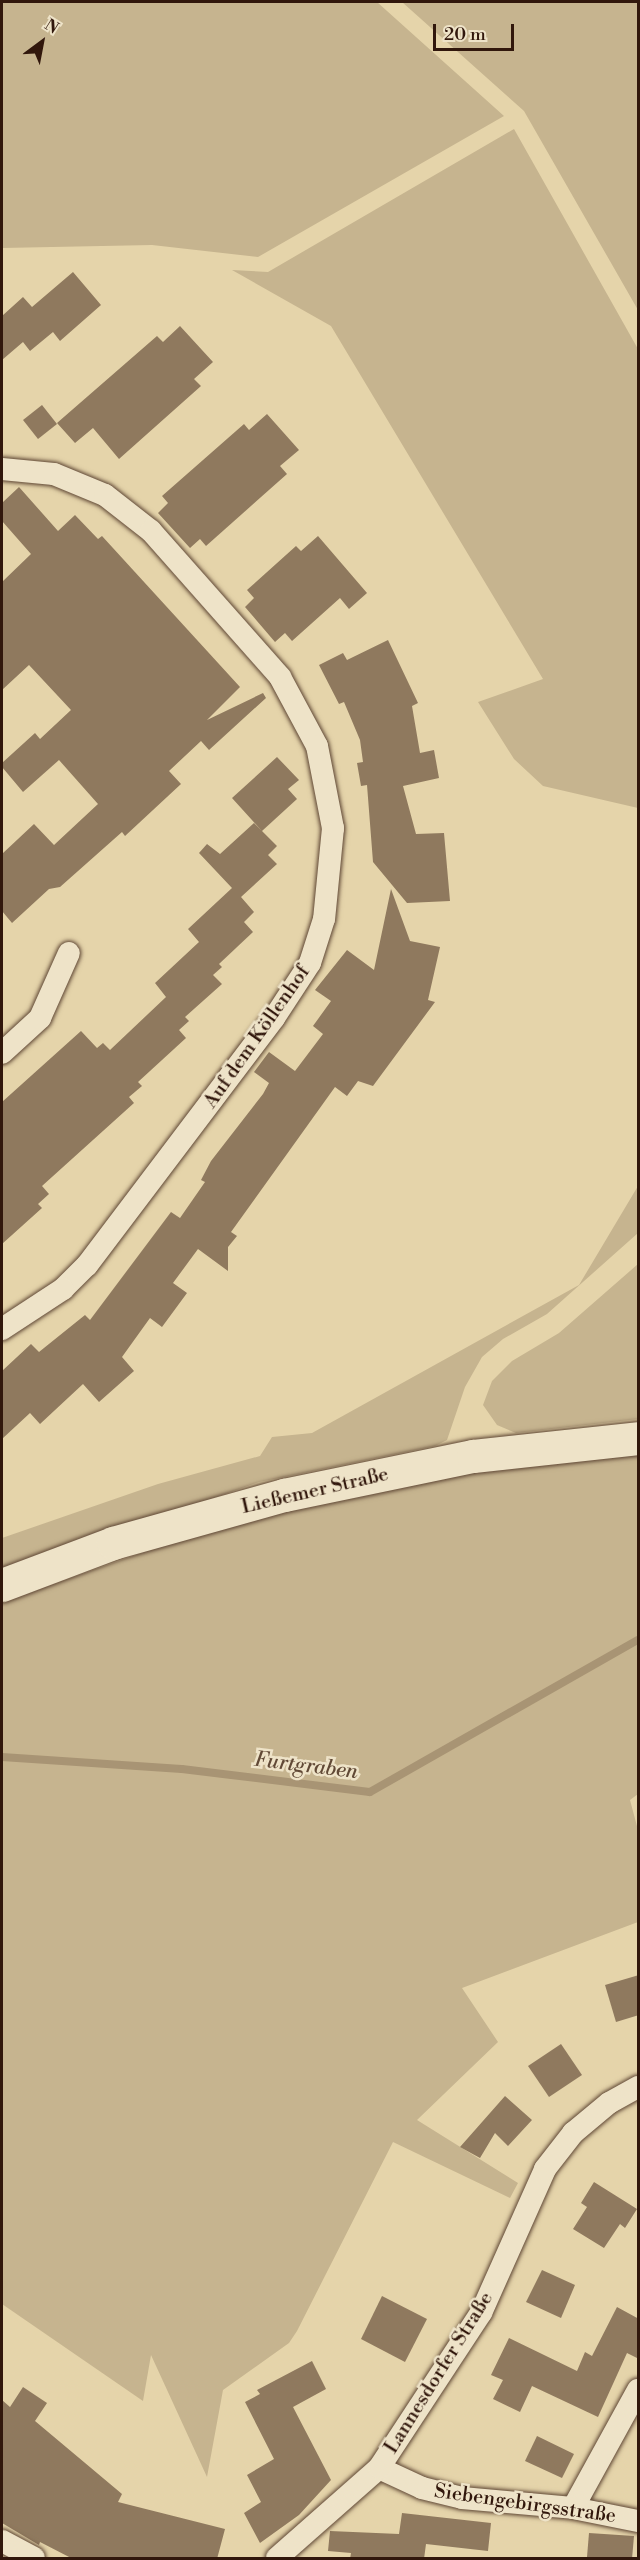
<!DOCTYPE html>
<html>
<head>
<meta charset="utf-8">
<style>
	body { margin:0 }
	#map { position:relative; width:640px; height:2560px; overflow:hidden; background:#e5d4aa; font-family:"Libre Bodoni",serif }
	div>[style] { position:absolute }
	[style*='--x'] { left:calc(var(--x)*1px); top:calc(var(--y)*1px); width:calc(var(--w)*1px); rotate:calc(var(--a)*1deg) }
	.green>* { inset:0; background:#c6b48f }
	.stream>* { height:8px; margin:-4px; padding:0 4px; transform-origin:4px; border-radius:4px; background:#a89474 }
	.building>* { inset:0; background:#8f795e }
	.roads { filter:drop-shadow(0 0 2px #5e4634) drop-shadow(0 0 2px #5e4634) }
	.street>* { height:22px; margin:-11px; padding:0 11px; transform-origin:11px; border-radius:11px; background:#eee3c8 }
	.secondary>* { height:33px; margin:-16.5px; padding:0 16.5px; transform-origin:16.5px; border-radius:16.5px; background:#eee3c8 }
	span { translate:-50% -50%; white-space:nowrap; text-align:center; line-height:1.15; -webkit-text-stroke:5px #eee3c8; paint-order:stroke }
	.street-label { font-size:20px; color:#31170c }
	.water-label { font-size:21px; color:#614936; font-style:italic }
	.frame { position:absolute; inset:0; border:3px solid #31170c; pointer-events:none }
	.north { position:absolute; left:12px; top:12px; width:60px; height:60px; -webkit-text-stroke:4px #eee3c8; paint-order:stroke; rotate:32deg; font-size:16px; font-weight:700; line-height:24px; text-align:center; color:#31170c }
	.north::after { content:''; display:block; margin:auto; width:21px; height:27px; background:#31170c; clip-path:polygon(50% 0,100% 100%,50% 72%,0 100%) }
	.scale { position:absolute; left:433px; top:24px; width:81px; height:27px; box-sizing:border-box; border:3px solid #31170c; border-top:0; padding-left:8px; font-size:18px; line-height:21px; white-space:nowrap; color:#31170c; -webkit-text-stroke:4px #eee3c8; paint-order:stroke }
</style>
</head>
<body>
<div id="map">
	<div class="green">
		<div style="clip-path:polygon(2px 2px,377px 2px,504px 116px,258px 257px,152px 245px,2px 248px)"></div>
		<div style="clip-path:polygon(402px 2px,638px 2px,638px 310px,524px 111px)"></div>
		<div style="clip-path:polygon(514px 129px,638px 349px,638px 808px,543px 786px,514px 759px,478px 702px,543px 679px,331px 326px,232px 270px,268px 272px)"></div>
		<div style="clip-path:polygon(638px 1186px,638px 1233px,547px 1314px,503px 1339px,482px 1357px,465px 1387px,447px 1440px,435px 1446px,259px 1482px,2px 1573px,2px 1538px,158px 1484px,260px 1456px,272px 1437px,312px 1433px,579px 1285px)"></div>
		<div style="clip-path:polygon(638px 1264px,638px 1419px,516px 1433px,497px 1425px,483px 1405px,492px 1381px,512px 1361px,559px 1333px)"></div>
		<div style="clip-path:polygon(638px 1451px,638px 1794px,630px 1800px,638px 1830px,638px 1922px,462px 1988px,498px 2042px,417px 2120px,518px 2183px,510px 2198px,393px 2142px,297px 2331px,289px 2343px,223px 2390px,207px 2477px,151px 2355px,143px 2401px,2px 2304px,2px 1602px,193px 1535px,272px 1513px,512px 1465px)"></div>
	</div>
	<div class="stream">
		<div style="--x:2;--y:1757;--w:180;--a:3.8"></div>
		<div style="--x:182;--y:1769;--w:189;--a:7"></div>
		<div style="--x:370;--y:1792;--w:308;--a:-29.6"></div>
	</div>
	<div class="building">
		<div style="clip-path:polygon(73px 272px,101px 305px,60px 341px,53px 332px,30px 351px,23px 342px,2px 360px,2px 316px,23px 297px,32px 307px)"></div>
		<div style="clip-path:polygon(180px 326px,213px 362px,194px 379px,201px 386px,119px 459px,93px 428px,75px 443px,57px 423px,157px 336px,163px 342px)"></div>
		<div style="clip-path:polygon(42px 405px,57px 424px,38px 439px,23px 420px)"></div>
		<div style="clip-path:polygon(267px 414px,299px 450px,280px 466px,287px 474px,206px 546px,200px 539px,190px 548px,158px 513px,168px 503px,162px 496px,244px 424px,249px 430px)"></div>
		<div style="clip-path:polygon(19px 487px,58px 531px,75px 515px,98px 539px,102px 536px,240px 687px,207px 720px,263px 693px,266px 698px,209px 750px,201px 741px,169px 771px,181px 784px,125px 836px,122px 832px,60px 887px,49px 889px,12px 923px,2px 911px,2px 854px,34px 824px,54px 845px,98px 804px,59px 760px,23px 792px,2px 767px,2px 763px,35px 733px,40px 739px,71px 710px,29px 665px,2px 690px,2px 582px,31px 554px,2px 521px,2px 503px)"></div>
		<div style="clip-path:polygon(318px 536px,367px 593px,349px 609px,340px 598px,292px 641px,285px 633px,275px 642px,245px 607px,254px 598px,247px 590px,296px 546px,301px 551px)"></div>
		<div style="clip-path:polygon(388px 640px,418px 703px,412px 706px,420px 753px,434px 750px,439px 778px,403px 786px,416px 834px,444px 833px,450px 901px,407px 903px,373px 862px,367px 785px,361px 786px,357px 763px,363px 762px,360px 740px,344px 702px,339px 704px,319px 665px,343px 653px,347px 660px)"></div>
		<div style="clip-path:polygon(277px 757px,299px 780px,288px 789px,297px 799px,262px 831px,277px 846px,268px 855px,277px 864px,241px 897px,254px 912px,244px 922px,253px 932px,219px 964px,222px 967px,213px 975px,222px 984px,185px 1017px,189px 1021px,179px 1030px,186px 1038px,138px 1082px,142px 1086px,129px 1097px,134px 1103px,42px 1186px,49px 1194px,38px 1204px,42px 1208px,2px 1244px,2px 1102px,81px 1031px,97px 1048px,103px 1043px,110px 1050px,166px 997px,155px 983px,199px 942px,188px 929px,232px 888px,199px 853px,207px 844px,220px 854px,254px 823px,262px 831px,232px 798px)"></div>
		<div style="clip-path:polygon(391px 889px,410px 941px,440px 947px,428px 1000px,435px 1002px,373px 1086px,358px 1081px,347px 1096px,335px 1087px,231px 1232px,237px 1236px,228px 1247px,228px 1271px,198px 1249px,173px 1283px,187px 1293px,162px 1327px,150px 1318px,122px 1357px,134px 1371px,99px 1402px,83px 1384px,40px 1424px,30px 1413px,2px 1439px,2px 1371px,31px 1344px,39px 1352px,85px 1315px,90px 1320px,171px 1212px,180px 1218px,205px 1182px,201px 1180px,211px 1161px,263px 1094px,269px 1083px,254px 1072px,269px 1052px,295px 1071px,323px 1034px,313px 1026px,331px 1001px,315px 990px,347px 950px,374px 970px)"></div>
		<div style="clip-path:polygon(639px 1975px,639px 2015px,616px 2022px,605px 1985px)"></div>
		<div style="clip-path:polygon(561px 2044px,582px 2075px,549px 2097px,528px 2066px)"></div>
		<div style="clip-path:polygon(505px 2096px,532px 2120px,508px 2146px,495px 2133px,480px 2158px,460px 2147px)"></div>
		<div style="clip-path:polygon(594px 2182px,637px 2209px,625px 2228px,620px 2224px,604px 2248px,573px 2229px,587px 2207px,581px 2203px)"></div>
		<div style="clip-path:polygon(542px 2270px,575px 2285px,561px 2318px,526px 2302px)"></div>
		<div style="clip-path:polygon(382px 2296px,427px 2319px,405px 2362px,361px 2339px)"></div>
		<div style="clip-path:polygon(617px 2307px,639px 2319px,639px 2359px,627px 2353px,598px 2417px,532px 2386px,520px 2412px,493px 2399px,503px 2380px,491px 2375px,509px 2338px,577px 2371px,585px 2352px,592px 2356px)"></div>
		<div style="clip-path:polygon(312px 2361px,326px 2389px,293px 2407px,331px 2480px,299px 2515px,260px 2543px,244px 2513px,261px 2502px,247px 2475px,274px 2459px,245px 2402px,260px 2394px,257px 2390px)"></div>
		<div style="clip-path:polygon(23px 2387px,47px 2403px,35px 2421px,122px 2494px,118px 2502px,225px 2529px,217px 2559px,73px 2559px,40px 2542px,39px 2545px,2px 2523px,2px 2400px,10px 2407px)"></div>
		<div style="clip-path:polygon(537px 2436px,574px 2454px,562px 2478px,525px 2461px)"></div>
		<div style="clip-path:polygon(402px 2513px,491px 2523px,488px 2551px,426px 2544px,424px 2559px,350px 2559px,351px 2553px,328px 2551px,330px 2531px,399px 2534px)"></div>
		<div style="clip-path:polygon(589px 2533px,634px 2536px,632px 2559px,587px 2557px)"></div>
	</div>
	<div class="roads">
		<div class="street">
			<div style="--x:2;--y:469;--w:52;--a:5.5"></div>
			<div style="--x:54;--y:474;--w:55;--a:22.4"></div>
			<div style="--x:105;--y:495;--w:58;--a:38"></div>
			<div style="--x:151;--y:531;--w:195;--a:48.5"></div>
			<div style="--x:280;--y:677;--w:78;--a:61.8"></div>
			<div style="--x:317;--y:746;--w:84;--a:79"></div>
			<div style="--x:333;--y:828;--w:91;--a:95.6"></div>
			<div style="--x:324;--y:919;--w:46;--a:107.7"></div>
			<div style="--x:310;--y:963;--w:66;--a:123.2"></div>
			<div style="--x:274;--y:1018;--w:310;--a:127.1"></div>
			<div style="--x:87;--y:1265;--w:34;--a:135"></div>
			<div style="--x:63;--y:1289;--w:73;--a:146.7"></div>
			<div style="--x:2;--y:1053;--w:52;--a:-42.6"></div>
			<div style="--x:40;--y:1018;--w:71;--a:-66"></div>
			<div style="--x:379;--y:2468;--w:47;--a:24.9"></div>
			<div style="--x:422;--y:2488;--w:41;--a:14"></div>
			<div style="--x:462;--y:2498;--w:111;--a:5.1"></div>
			<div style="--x:573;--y:2508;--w:66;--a:11.3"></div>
			<div style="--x:573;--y:2508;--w:135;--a:-61.2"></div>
			<div style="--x:2;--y:2541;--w:36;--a:28"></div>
			<div style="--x:277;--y:2558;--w:136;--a:-41.4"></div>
			<div style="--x:379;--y:2468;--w:186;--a:-56.7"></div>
			<div style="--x:481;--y:2313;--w:158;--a:-66"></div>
			<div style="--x:545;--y:2169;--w:46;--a:-52.1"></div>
			<div style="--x:573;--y:2133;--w:47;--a:-39.8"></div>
			<div style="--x:609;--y:2103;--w:33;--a:-29"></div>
		</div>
		<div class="secondary">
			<div style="--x:2;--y:1585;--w:119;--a:-20.7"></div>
			<div style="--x:113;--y:1543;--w:178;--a:-15.7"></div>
			<div style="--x:284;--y:1495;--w:193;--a:-11.7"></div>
			<div style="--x:473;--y:1456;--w:166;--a:-6.2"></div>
		</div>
	</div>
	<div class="street-label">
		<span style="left:257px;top:1037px;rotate:-55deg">Auf dem Köllenhof</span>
		<span style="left:315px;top:1491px;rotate:-13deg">Ließemer Straße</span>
		<span style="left:439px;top:2373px;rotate:-58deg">Lannesdorfer Straße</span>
		<span style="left:525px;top:2504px;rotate:8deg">Siebengebirgsstraße</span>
	</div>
	<div class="water-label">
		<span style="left:306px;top:1766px;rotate:7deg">Furtgraben</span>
	</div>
	<div class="frame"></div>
	<div class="north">N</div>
	<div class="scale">20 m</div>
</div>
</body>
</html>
